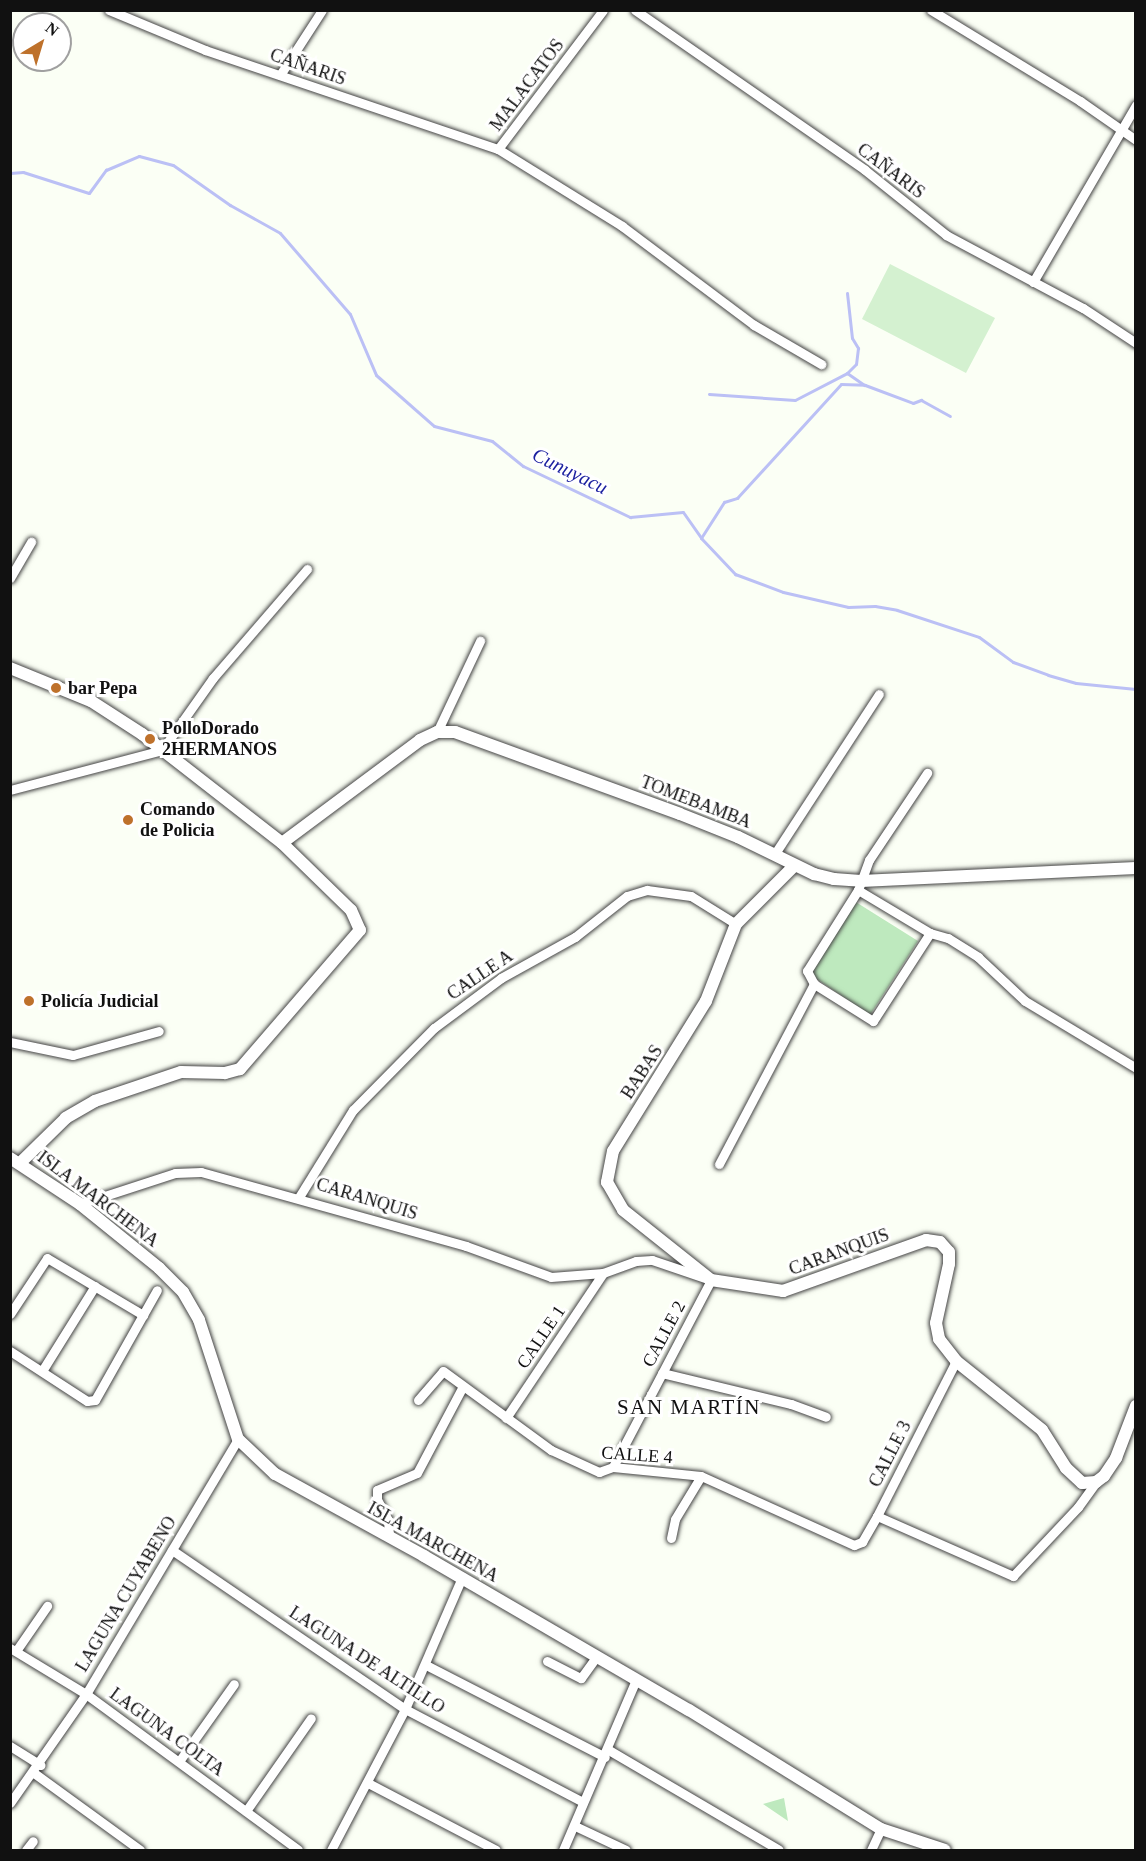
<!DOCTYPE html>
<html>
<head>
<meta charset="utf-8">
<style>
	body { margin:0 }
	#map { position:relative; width:1146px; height:1861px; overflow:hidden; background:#fbfff5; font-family:"Times New Roman",serif }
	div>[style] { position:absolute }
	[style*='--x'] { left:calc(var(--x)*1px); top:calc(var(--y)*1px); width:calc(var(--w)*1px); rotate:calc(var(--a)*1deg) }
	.green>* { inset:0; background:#bee9be }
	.pitch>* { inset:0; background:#d4f1d0 }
	.stream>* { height:3px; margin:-1.5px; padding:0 1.5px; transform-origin:1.5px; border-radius:1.5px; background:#bbc0f5 }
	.roads { filter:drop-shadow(0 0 2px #444) drop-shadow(0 0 2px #444) }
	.minor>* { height:9px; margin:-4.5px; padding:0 4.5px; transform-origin:4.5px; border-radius:4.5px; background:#fff }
	.tertiary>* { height:12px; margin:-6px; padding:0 6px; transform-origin:6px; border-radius:6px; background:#fff }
	.dots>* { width:16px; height:16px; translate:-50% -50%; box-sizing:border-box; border:3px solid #fff; border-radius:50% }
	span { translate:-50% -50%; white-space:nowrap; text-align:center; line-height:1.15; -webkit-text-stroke:6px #fff; paint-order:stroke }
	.street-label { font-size:18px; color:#111 }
	.poi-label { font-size:18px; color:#111; font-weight:700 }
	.left { translate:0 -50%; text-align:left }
	.water-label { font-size:20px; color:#1c21a0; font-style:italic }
	.quarter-label { font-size:21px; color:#111; letter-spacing:1.5px }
	.frame { position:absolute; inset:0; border:12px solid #111; pointer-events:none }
	.north { position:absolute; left:12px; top:12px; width:60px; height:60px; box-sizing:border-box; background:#fff; border:2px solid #a0a0a0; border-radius:50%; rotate:38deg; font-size:16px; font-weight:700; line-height:24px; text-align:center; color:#111 }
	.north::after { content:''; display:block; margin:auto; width:21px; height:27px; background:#be712b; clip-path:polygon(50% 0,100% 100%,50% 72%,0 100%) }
</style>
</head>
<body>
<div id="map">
	<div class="green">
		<div style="clip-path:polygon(851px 899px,918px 941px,870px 1015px,808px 973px)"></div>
		<div style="clip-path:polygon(784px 1798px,788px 1821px,763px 1804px)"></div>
	</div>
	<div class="pitch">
		<div style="clip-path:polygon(890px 264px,995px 318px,966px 373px,862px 319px)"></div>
	</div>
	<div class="stream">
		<div style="--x:10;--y:173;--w:13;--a:-4"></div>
		<div style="--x:23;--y:172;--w:69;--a:17.7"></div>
		<div style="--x:89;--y:193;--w:29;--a:-54"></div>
		<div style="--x:106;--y:170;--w:36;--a:-23"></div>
		<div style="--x:139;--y:156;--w:35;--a:15"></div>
		<div style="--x:173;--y:165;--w:70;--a:35.1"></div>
		<div style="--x:230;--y:205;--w:57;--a:29.2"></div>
		<div style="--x:280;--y:233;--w:107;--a:49.2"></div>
		<div style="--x:350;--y:314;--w:66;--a:66.9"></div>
		<div style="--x:376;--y:375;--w:77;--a:41.3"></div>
		<div style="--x:434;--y:426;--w:60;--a:14.5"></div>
		<div style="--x:492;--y:441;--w:40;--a:39"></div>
		<div style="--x:523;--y:466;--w:119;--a:25.5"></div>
		<div style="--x:630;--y:517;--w:53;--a:-5.4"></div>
		<div style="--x:683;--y:512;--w:32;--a:55"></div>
		<div style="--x:701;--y:538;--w:50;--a:46.6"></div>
		<div style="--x:735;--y:574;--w:51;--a:20.6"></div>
		<div style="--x:783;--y:592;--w:67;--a:13"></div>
		<div style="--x:848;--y:607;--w:27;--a:-2"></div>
		<div style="--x:875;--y:606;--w:22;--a:10"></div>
		<div style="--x:897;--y:610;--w:86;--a:18.2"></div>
		<div style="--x:979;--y:637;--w:42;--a:36.3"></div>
		<div style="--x:1013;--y:662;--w:37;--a:20"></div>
		<div style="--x:1048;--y:675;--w:29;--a:16"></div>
		<div style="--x:1076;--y:683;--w:60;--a:5.7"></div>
		<div style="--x:847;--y:293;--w:45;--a:83.7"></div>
		<div style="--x:852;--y:338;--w:12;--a:59"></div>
		<div style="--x:858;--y:348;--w:16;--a:97"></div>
		<div style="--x:856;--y:364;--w:13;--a:135"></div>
		<div style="--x:847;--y:373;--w:21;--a:35"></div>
		<div style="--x:709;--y:394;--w:86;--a:4"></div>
		<div style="--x:795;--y:400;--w:59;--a:-27.4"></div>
		<div style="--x:701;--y:538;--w:43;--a:-57.4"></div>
		<div style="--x:724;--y:502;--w:14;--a:-17"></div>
		<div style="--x:737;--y:498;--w:154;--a:-47.6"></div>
		<div style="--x:841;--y:384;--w:24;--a:2"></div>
		<div style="--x:865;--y:385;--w:51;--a:20.6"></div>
		<div style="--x:913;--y:403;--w:9;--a:-21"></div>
		<div style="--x:921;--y:400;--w:33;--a:29"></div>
	</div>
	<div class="roads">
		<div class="minor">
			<div style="--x:109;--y:10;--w:104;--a:22.6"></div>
			<div style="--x:205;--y:50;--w:309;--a:18.7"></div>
			<div style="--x:498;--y:149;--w:146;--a:31.8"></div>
			<div style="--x:622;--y:226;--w:165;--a:36.9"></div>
			<div style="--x:754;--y:325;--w:78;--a:30.2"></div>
			<div style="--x:635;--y:10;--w:280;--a:34.8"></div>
			<div style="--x:865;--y:170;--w:104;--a:38.7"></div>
			<div style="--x:946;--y:235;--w:155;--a:28.1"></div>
			<div style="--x:1083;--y:308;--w:64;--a:33.4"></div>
			<div style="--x:931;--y:10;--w:175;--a:31.4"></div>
			<div style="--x:1080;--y:101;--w:68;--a:34.9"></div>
			<div style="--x:280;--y:75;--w:77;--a:-57.1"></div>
			<div style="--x:498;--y:149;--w:174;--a:-52.9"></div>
			<div style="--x:1033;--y:282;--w:205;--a:-59.8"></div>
			<div style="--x:10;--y:578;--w:42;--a:-59.7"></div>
			<div style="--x:437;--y:732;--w:101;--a:-64.7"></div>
			<div style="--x:10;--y:790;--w:157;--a:-14.7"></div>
			<div style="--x:162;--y:750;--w:88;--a:-54.7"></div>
			<div style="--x:213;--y:678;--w:144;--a:-49.2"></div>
			<div style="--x:774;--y:855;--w:192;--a:-56.9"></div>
			<div style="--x:858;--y:890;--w:84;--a:30.8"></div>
			<div style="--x:930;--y:933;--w:105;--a:122.9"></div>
			<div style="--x:873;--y:1021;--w:70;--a:-147.9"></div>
			<div style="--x:814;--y:984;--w:15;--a:-118"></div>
			<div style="--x:807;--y:971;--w:96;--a:-57.8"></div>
			<div style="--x:858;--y:890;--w:32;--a:-70"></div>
			<div style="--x:869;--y:860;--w:105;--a:-56.3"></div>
			<div style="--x:930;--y:933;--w:19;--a:16"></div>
			<div style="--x:948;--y:938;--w:36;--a:32"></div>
			<div style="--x:978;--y:957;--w:64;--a:43.1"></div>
			<div style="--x:1025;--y:1001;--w:130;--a:31.1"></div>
			<div style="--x:10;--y:1042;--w:64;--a:11.7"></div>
			<div style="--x:73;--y:1055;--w:89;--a:-15.6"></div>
			<div style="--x:719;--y:1164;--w:204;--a:-62.2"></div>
			<div style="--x:299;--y:1197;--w:102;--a:-58.2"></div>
			<div style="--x:353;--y:1110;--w:115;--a:-45.4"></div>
			<div style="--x:434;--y:1028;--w:84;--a:-36.7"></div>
			<div style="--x:501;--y:978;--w:85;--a:-29"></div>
			<div style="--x:575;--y:937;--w:66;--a:-38.3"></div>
			<div style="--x:627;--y:896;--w:21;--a:-17"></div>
			<div style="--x:647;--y:890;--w:44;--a:7.8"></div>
			<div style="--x:691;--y:896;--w:53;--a:31.9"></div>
			<div style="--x:80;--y:1204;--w:100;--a:-18.1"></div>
			<div style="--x:175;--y:1173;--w:26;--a:-2"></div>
			<div style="--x:201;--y:1172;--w:275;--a:15.6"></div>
			<div style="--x:466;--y:1246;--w:90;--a:20"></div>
			<div style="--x:551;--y:1277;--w:52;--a:-4.4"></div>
			<div style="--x:603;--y:1273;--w:35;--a:-20"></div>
			<div style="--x:636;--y:1261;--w:16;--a:-4"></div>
			<div style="--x:652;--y:1260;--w:62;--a:18.7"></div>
			<div style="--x:711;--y:1280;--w:211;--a:117.7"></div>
			<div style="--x:10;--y:1314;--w:67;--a:-56.5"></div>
			<div style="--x:47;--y:1258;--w:112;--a:30.7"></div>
			<div style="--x:10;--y:1351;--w:92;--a:33"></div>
			<div style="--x:87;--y:1401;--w:8;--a:-7"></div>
			<div style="--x:95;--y:1400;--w:126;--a:-60.6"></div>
			<div style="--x:42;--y:1371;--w:100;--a:-58.1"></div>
			<div style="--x:662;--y:1373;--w:133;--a:13.5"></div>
			<div style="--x:791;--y:1404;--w:37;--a:20"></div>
			<div style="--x:418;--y:1400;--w:38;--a:-49"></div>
			<div style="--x:443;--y:1371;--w:134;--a:36.2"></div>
			<div style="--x:551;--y:1450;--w:53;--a:24.6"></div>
			<div style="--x:599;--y:1472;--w:15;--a:-20"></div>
			<div style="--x:613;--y:1467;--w:88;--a:5.8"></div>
			<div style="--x:701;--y:1476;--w:168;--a:24.3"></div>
			<div style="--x:854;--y:1545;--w:9;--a:-21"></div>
			<div style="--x:862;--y:1542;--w:30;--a:-60"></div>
			<div style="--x:877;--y:1516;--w:174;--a:-63"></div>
			<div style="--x:506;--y:1418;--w:174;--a:-56.2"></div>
			<div style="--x:877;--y:1516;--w:149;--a:23.8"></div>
			<div style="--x:1013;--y:1576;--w:95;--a:-46.7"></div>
			<div style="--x:1078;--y:1507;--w:31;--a:-54"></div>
			<div style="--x:389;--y:1537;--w:17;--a:-93"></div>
			<div style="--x:388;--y:1520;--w:24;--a:-118"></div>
			<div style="--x:377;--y:1499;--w:9;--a:-90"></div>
			<div style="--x:377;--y:1490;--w:43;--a:-23"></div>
			<div style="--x:417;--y:1473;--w:98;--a:-62.1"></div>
			<div style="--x:671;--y:1538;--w:19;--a:-78"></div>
			<div style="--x:675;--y:1519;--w:50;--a:-58.8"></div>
			<div style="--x:172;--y:1550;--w:282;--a:34.3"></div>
			<div style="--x:405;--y:1709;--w:201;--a:27.6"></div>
			<div style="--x:10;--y:1648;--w:89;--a:31.2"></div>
			<div style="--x:86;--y:1694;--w:263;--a:36.3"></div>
			<div style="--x:16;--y:1651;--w:55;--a:-55.4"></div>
			<div style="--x:547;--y:1661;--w:38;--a:27"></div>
			<div style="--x:581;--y:1678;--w:26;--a:-54"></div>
			<div style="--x:426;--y:1665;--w:201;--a:27.2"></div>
			<div style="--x:10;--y:1746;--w:36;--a:32"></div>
			<div style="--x:607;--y:1749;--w:199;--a:30.4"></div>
			<div style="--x:180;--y:1760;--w:93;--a:-54.6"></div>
			<div style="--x:34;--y:1773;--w:131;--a:36"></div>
			<div style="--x:368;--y:1783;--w:144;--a:27.6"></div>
			<div style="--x:10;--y:1803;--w:133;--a:-55.1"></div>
			<div style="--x:86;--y:1694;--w:297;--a:-59.2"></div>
			<div style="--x:246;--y:1811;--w:113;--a:-55"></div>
			<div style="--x:575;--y:1826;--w:56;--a:25.2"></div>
			<div style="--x:26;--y:1850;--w:11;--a:-52"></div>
			<div style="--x:331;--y:1850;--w:159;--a:-62.3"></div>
			<div style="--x:405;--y:1709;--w:144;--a:-66.6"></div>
			<div style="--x:563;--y:1850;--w:185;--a:-66.8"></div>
			<div style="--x:871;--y:1850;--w:23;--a:-65"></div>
		</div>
		<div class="tertiary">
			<div style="--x:10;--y:668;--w:87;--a:22.2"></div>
			<div style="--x:91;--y:701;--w:61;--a:32.9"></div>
			<div style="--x:142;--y:734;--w:177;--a:37.9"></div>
			<div style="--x:282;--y:843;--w:96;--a:44.2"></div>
			<div style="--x:351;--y:910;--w:22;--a:66"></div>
			<div style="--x:360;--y:930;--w:184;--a:130.8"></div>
			<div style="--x:240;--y:1069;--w:16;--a:165"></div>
			<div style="--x:225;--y:1073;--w:44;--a:-178.7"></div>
			<div style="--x:181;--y:1072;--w:91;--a:161.4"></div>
			<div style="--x:95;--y:1101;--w:34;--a:150"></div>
			<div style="--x:66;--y:1118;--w:64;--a:135.6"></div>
			<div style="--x:282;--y:843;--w:172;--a:-36.7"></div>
			<div style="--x:420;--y:740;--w:19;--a:-25"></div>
			<div style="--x:437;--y:732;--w:18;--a:0"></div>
			<div style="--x:455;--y:732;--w:239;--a:20"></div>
			<div style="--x:680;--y:814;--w:62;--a:21.6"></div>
			<div style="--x:738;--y:837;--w:85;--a:26"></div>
			<div style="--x:814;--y:874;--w:21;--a:14"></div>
			<div style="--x:834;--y:879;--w:27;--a:4"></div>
			<div style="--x:861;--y:881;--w:275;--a:-2.7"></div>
			<div style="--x:794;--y:866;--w:82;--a:135"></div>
			<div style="--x:736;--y:924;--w:83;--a:111.3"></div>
			<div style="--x:706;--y:1001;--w:176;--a:121.8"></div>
			<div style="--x:613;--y:1151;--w:32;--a:101"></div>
			<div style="--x:607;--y:1182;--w:32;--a:60"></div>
			<div style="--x:623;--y:1210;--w:112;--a:38.5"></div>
			<div style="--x:711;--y:1280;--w:73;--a:8.7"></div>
			<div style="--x:783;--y:1291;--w:152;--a:-19.6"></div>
			<div style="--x:926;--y:1240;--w:14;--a:8"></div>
			<div style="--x:940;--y:1242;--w:13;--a:48"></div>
			<div style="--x:949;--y:1252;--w:12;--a:90"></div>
			<div style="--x:949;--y:1264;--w:60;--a:102.4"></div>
			<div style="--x:936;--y:1323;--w:16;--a:79"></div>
			<div style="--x:939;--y:1339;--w:28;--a:52"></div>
			<div style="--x:956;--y:1361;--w:110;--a:38.7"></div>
			<div style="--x:1042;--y:1430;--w:45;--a:57.7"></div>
			<div style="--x:1066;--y:1468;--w:22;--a:43"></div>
			<div style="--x:1082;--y:1483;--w:14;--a:-4"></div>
			<div style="--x:1096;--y:1482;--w:10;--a:-37"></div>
			<div style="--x:1104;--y:1476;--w:22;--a:-56"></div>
			<div style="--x:1116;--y:1458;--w:56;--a:-69"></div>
			<div style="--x:10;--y:1158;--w:84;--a:33.3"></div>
			<div style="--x:80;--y:1204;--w:102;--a:39"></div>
			<div style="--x:159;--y:1268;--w:34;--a:45"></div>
			<div style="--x:183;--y:1292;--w:32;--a:60"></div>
			<div style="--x:199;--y:1320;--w:125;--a:71.9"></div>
			<div style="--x:238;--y:1439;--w:51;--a:43.4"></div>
			<div style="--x:275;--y:1474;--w:170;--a:28.8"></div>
			<div style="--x:424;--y:1556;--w:306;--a:30.2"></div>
			<div style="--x:689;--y:1710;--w:226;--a:31.8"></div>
			<div style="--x:881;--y:1829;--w:67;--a:18.2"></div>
		</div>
	</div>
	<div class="dots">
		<div style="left:56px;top:688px;background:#be712b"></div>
		<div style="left:150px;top:739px;background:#be712b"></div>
		<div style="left:128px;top:820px;background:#be712b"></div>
		<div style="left:29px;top:1001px;background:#be712b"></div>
	</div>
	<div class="street-label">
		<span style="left:308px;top:67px;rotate:19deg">CAÑARIS</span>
		<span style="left:527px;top:85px;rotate:-53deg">MALACATOS</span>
		<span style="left:891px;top:171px;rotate:37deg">CAÑARIS</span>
		<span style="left:696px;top:802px;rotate:21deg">TOMEBAMBA</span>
		<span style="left:480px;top:975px;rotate:-34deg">CALLE A</span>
		<span style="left:642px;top:1072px;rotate:-57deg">BABAS</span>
		<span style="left:98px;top:1199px;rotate:37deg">ISLA MARCHENA</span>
		<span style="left:367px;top:1199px;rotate:17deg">CARANQUIS</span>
		<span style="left:839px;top:1252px;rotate:-20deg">CARANQUIS</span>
		<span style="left:664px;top:1334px;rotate:-62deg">CALLE 2</span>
		<span style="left:541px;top:1337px;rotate:-56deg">CALLE 1</span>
		<span style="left:890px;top:1454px;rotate:-63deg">CALLE 3</span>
		<span style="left:637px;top:1455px;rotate:4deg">CALLE 4</span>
		<span style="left:433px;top:1542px;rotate:29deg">ISLA MARCHENA</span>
		<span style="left:126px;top:1594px;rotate:-59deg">LAGUNA CUYABENO</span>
		<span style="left:367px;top:1660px;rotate:33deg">LAGUNA DE ALTILLO</span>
		<span style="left:167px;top:1732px;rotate:36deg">LAGUNA COLTA</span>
	</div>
	<div class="poi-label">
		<span class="left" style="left:68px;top:688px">bar Pepa</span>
		<span class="left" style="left:162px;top:739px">PolloDorado<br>2HERMANOS</span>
		<span class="left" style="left:140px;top:820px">Comando<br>de Policia</span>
		<span class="left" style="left:41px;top:1001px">Policía Judicial</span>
	</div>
	<div class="water-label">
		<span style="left:570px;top:471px;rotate:26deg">Cunuyacu</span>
	</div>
	<div class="quarter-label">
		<span style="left:689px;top:1407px">SAN MARTÍN</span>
	</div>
	<div class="frame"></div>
	<div class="north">N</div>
</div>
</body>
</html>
